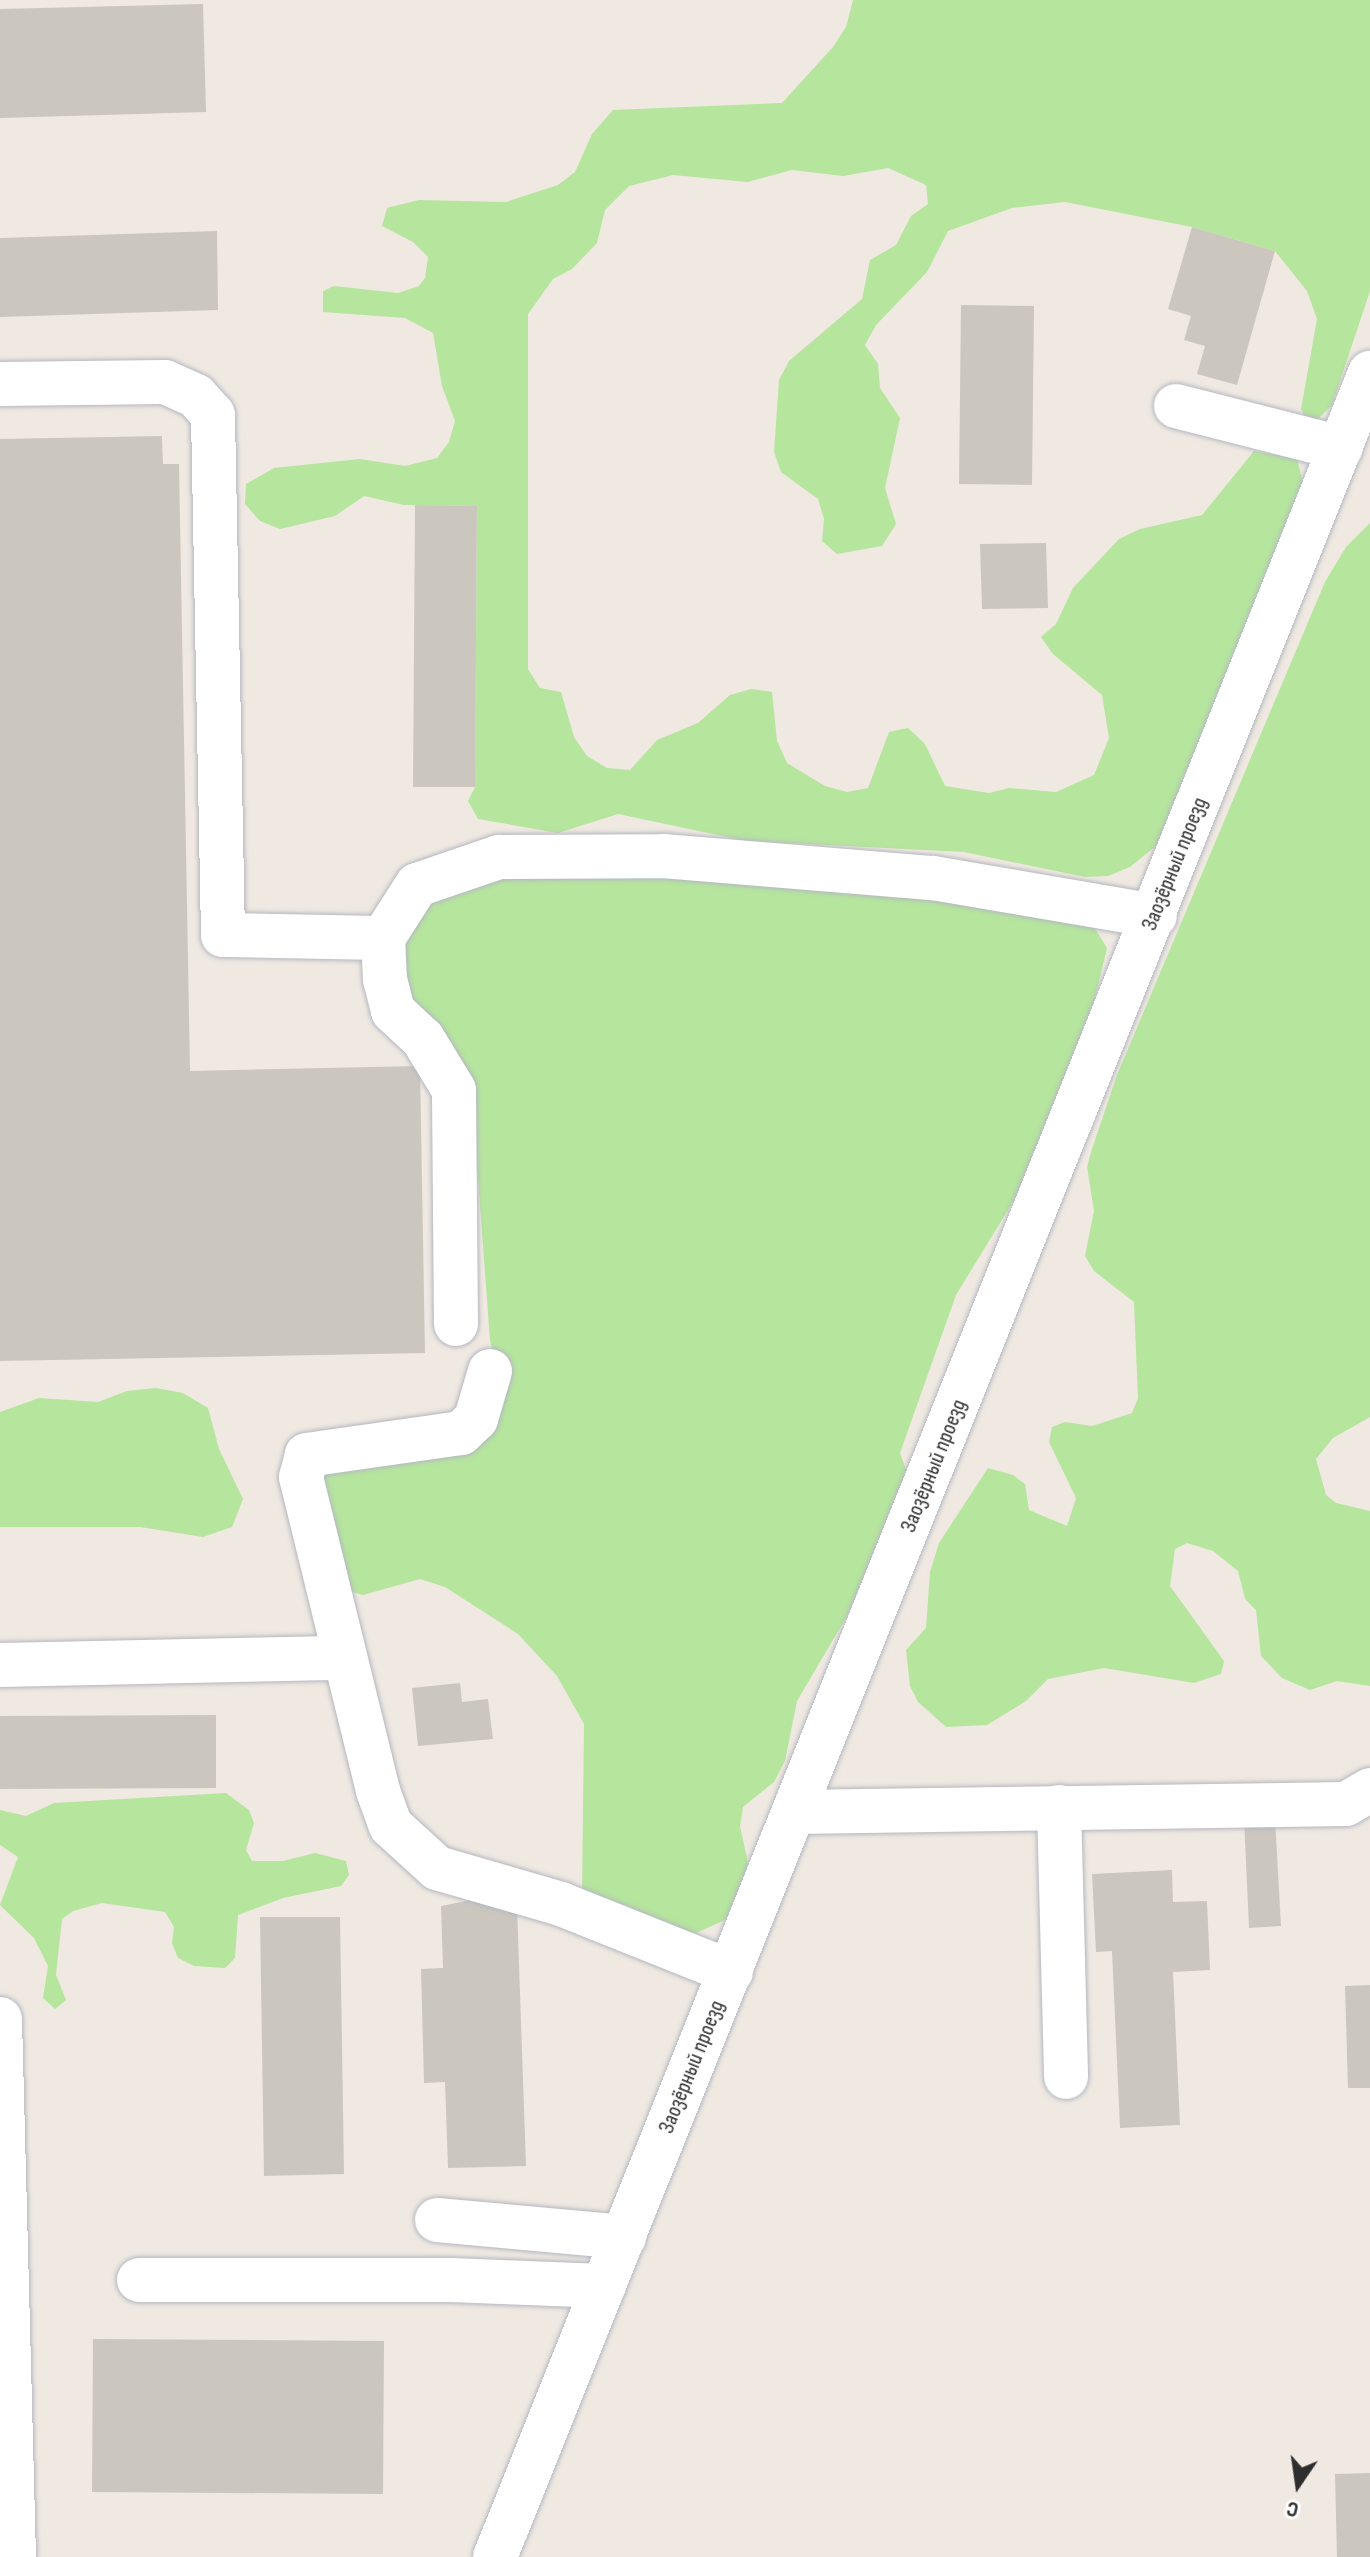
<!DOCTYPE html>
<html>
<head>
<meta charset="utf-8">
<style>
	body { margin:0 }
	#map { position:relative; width:1370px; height:2557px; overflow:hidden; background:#efe9e1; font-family:"Sofia Sans Condensed",sans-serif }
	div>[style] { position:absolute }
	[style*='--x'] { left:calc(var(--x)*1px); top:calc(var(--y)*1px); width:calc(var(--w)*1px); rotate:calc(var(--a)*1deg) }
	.green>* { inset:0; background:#b6e59e }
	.building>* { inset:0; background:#cbc7bf }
	.roads { filter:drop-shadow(0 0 2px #b4b7c1) drop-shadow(0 0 2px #b4b7c1) }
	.minor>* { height:44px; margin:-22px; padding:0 22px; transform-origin:22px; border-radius:22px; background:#fff }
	span { translate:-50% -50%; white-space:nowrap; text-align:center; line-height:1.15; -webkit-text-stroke:6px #fff; paint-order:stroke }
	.street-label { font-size:22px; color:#2e2e2e }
	.north { position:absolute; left:1258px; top:2445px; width:80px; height:80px; -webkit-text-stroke:6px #fff; paint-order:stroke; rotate:193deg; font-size:22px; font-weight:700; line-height:32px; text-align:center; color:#2e2e2e }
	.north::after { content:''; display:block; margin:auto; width:28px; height:36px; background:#2e2e2e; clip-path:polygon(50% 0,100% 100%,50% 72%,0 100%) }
</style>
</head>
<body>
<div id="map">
	<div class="green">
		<div style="clip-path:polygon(853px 0,1370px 0,1370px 291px,1332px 405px,1317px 420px,1306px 419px,1301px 409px,1317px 319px,1307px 291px,1275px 251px,1192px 227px,1065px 202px,1012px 208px,948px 231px,927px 272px,876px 325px,865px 345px,878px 364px,880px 388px,900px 418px,885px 488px,896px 524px,882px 546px,837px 554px,822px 541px,824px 519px,818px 499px,781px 472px,774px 452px,779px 380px,789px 361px,862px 299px,870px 260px,896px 245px,911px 216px,928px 204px,926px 185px,888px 168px,843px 176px,792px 170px,747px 182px,673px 175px,629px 186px,605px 210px,597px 243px,572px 269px,553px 279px,528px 314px,528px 669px,540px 688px,561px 692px,574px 737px,587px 756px,607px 768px,630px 770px,657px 740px,698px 723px,730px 695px,751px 689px,772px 692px,777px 741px,787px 763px,825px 786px,847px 792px,868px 788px,889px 732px,908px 728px,925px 744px,945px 786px,989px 793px,1009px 788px,1056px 792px,1094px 775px,1109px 738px,1102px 695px,1053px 654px,1041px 637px,1056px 624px,1073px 588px,1119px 539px,1140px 529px,1202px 515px,1254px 451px,1297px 459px,1303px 482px,1167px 837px,1130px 867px,1108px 876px,1085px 877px,964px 852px,746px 841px,618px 814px,558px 833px,478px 819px,468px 801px,475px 787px,477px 506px,404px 505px,364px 496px,335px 516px,280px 529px,260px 521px,245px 504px,246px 484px,274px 468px,360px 459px,405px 466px,437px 458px,449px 442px,455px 421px,442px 386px,433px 333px,405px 318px,323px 312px,323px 291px,334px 286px,398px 293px,419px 286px,425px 278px,428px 257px,413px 242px,382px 226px,387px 208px,419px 200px,506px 202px,558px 185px,575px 172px,592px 134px,613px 110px,782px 103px,833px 47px,846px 27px)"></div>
		<div style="clip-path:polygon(1370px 523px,1370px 1417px,1333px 1438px,1316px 1459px,1326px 1495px,1336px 1503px,1370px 1511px,1370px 1686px,1337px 1681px,1310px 1690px,1282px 1678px,1261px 1656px,1256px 1610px,1245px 1599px,1238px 1571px,1213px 1551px,1187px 1543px,1175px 1549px,1170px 1586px,1224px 1661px,1221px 1674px,1194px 1683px,1104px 1668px,1048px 1679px,1026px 1701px,987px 1725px,946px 1727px,918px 1702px,910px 1686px,906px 1650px,926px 1628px,930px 1572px,939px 1543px,988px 1468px,1013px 1475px,1025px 1484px,1029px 1510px,1067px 1526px,1076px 1498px,1049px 1442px,1052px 1427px,1065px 1422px,1092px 1426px,1132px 1413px,1138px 1398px,1134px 1302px,1094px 1271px,1085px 1256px,1094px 1211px,1087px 1167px,1091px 1152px,1117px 1075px,1325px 582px,1346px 547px)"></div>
		<div style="clip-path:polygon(503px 871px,926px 890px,1091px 922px,1107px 948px,1094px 1002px,1019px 1192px,956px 1295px,900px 1453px,908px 1475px,847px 1616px,797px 1701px,785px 1761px,774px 1782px,743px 1807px,740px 1826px,748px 1863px,739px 1903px,725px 1920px,687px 1937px,582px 1897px,584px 1724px,557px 1676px,518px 1634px,445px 1587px,420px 1579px,363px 1595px,345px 1590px,320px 1475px,381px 1457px,501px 1388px,490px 1340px,474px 1125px,408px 1001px,403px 941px,418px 910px)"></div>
		<div style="clip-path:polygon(156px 1388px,183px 1393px,208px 1408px,219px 1449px,243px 1499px,232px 1527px,203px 1537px,140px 1527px,0 1527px,0 1412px,39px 1398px,98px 1402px,127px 1391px)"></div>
		<div style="clip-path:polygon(226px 1793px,249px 1810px,254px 1823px,246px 1850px,252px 1861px,283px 1861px,315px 1853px,346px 1861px,349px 1875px,341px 1886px,283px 1898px,238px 1915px,235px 1958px,225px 1968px,194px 1966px,178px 1958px,172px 1943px,174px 1927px,165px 1912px,102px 1903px,73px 1911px,62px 1919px,56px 1975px,66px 2000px,55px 2009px,43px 1998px,48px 1966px,34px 1938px,0 1905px,18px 1857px,0 1845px,0 1810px,26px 1816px,54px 1803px)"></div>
	</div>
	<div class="building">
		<div style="clip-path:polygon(203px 4px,206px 112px,0 118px,0 9px)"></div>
		<div style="clip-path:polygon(1192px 227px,1275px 251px,1237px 385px,1197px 374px,1205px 346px,1184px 340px,1191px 316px,1168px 309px)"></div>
		<div style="clip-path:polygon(217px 231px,218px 310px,0 317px,0 238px)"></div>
		<div style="clip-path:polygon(961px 305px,1034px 306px,1032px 485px,959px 484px)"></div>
		<div style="clip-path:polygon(162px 436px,163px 464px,179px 464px,190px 1071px,420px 1066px,425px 1353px,0 1361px,0 439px)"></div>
		<div style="clip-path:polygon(415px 505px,477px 506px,475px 787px,413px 787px)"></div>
		<div style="clip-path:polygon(1046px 543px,1048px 608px,982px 609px,980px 544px)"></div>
		<div style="clip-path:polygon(460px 1683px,462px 1702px,488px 1699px,493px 1739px,418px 1746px,412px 1688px)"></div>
		<div style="clip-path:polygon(216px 1715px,216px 1788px,0 1789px,0 1716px)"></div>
		<div style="clip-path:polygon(1275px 1818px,1281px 1926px,1249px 1928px,1244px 1819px)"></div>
		<div style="clip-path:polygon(1172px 1870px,1173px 1902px,1207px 1901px,1210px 1970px,1173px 1972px,1180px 2125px,1120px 2128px,1112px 1951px,1096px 1952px,1092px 1874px)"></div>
		<div style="clip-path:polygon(487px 1897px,517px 1906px,526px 2166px,448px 2168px,445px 2082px,424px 2083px,421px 1969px,443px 1968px,441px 1906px)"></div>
		<div style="clip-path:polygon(260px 1917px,340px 1917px,344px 2174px,264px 2176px)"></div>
		<div style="clip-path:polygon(1370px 1985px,1370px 2088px,1348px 2088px,1345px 1986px)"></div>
		<div style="clip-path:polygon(93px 2339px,384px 2341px,383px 2494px,92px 2492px)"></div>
		<div style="clip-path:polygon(1370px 2473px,1370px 2557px,1337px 2557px,1335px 2474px)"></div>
	</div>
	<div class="roads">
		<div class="minor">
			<div style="--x:0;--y:384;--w:165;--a:-0.7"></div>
			<div style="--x:165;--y:382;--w:34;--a:24"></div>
			<div style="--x:196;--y:396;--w:25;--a:48"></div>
			<div style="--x:213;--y:415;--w:520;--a:88.9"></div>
			<div style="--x:223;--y:935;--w:160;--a:1.1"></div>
			<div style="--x:1176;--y:406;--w:170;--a:14.3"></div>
			<div style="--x:456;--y:1324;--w:234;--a:-90.5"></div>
			<div style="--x:454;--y:1090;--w:60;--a:-121.3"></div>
			<div style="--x:423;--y:1039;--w:41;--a:-137"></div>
			<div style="--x:393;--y:1011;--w:32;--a:-104"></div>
			<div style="--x:385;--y:980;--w:42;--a:-92.7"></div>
			<div style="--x:383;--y:938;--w:63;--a:-57.3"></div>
			<div style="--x:417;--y:885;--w:87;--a:-18.9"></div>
			<div style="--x:499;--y:857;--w:164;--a:-0.3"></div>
			<div style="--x:663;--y:856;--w:271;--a:4.7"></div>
			<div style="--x:933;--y:878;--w:225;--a:9.7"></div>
			<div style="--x:490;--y:1371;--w:50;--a:106.3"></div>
			<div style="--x:476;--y:1419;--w:21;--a:137"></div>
			<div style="--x:461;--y:1433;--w:156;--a:171.9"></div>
			<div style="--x:307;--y:1455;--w:23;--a:105"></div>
			<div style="--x:301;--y:1477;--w:323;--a:76.2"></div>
			<div style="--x:378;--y:1791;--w:37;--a:70"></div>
			<div style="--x:391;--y:1826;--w:62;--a:42.4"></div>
			<div style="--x:437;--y:1868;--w:129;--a:16.2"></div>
			<div style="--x:561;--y:1904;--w:183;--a:21.8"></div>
			<div style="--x:0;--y:1665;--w:345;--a:-1.2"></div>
			<div style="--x:1059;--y:1807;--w:270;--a:88.5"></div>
			<div style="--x:794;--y:1812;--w:552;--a:-0.83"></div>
			<div style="--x:1346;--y:1804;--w:28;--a:-30"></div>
			<div style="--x:0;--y:2019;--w:538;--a:88.51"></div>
			<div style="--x:437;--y:2220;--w:188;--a:5.2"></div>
			<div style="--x:139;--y:2280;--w:311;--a:0"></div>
			<div style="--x:450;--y:2280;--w:154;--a:2.2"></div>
			<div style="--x:495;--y:2557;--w:2353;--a:-68.17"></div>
		</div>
	</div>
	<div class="street-label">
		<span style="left:1175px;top:864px;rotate:-68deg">Заозёрный проезд</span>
		<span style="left:934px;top:1466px;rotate:-68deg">Заозёрный проезд</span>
		<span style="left:692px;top:2067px;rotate:-68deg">Заозёрный проезд</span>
	</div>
	<div class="north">С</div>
</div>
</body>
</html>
